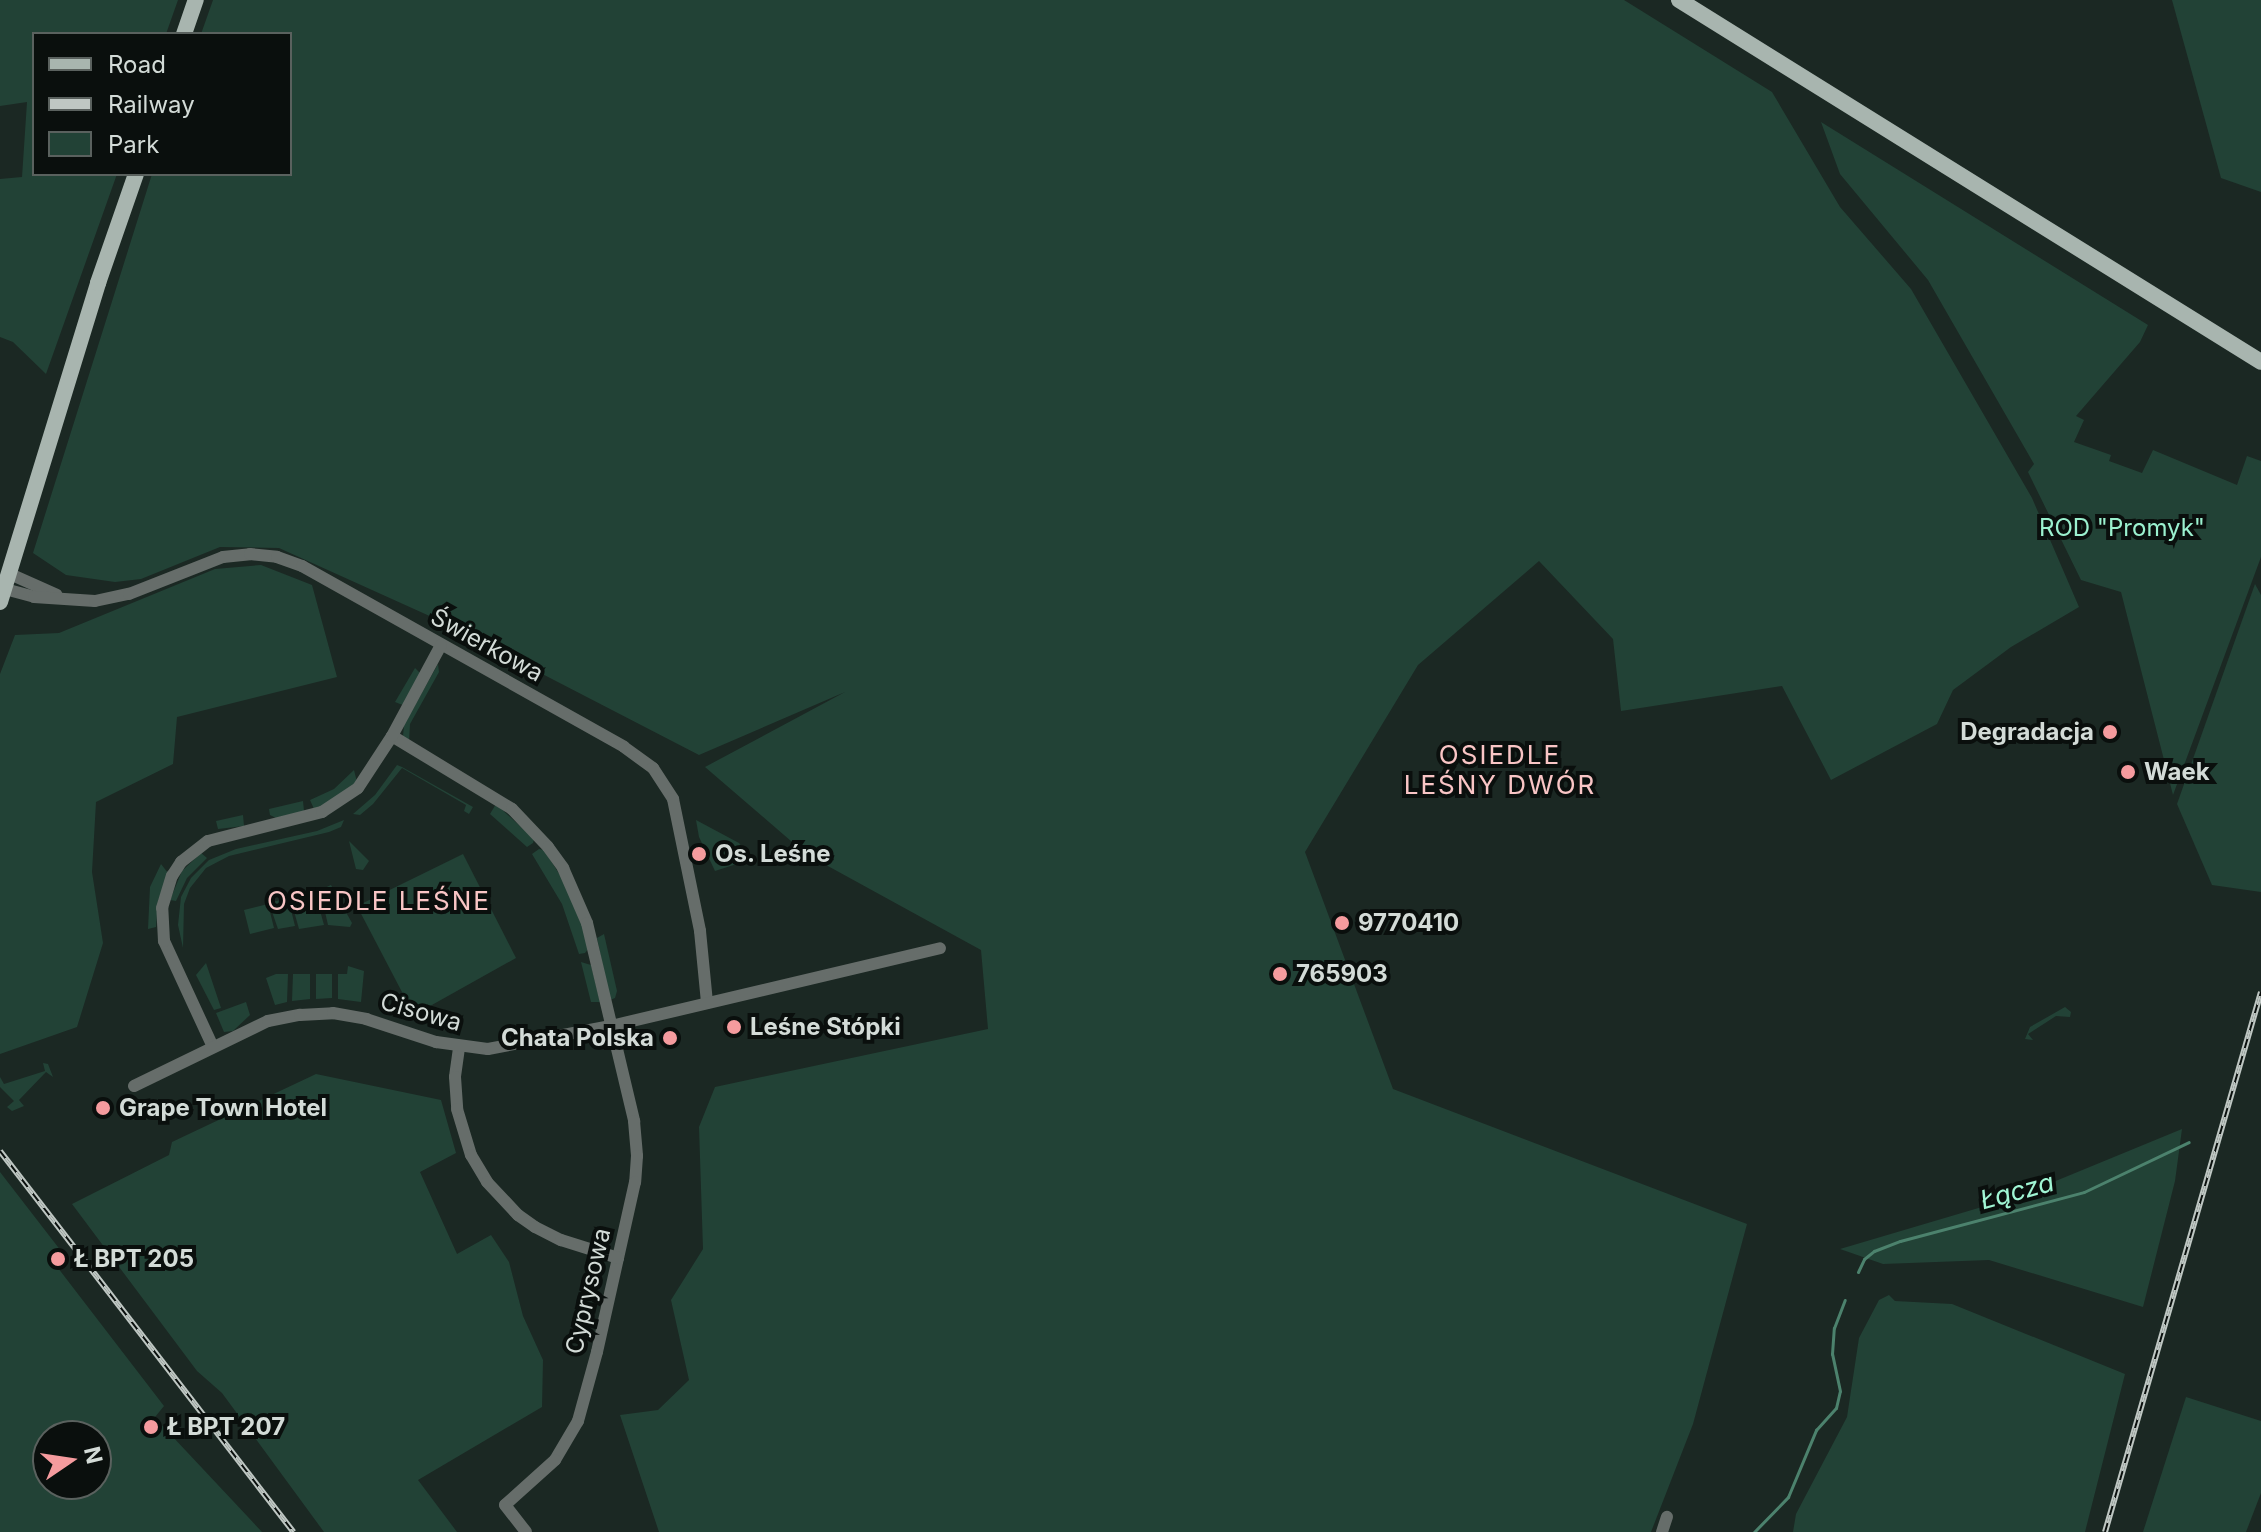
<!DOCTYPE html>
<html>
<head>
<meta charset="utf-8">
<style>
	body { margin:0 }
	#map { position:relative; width:2261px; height:1532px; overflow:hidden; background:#1b2823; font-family:Inter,sans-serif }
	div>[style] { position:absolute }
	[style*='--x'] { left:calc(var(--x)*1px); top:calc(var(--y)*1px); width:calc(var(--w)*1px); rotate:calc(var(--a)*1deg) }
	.green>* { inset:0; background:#224236 }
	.stream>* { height:3px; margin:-1.5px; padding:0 1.5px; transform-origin:1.5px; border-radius:1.5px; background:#4c826d }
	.minor>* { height:12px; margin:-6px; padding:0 6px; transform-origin:6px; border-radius:6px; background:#666d6a }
	.major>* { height:16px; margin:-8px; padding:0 8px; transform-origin:8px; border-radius:8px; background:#a8b5af }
	.rail>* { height:6px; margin-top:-3px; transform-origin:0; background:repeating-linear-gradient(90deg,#0a0f0d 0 9px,#bfc7c3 0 18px); box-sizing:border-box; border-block:2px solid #bfc7c3 }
	.dots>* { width:22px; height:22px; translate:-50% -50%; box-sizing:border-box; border:4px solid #0a0f0d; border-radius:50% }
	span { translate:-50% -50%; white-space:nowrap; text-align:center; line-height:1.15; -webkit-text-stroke:8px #0a0f0d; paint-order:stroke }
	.park-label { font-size:24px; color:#9bf1cf }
	.street-label { font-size:24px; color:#d3dbd7 }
	.poi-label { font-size:24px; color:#d3dbd7; font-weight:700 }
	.right { translate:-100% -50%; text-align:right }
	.left { translate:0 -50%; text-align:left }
	.neighbourhood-label { font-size:26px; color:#f9c5c5; letter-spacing:2px }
	.water-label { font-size:26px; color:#a0f6d4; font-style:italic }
	.legend { position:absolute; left:32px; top:32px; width:260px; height:144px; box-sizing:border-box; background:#0a0f0d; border:2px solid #5a615e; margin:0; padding:10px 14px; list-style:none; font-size:24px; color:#d3dbd7 }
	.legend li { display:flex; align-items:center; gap:16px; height:40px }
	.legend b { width:40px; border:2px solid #5a615e }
	.north { position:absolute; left:32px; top:1420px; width:80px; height:80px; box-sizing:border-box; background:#0a0f0d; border:2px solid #5a615e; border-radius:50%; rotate:77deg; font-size:22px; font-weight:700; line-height:32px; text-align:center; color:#d3dbd7 }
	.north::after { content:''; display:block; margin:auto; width:28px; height:36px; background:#f59b9e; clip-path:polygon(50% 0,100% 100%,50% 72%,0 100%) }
</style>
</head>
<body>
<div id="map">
	<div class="green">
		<div style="clip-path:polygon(0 0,178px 0,166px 34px,34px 34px,34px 174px,117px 174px,46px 374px,13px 342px,0 337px,0 179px,22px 177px,27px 102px,0 106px)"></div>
		<div style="clip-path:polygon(213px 0,1624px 0,1772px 92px,1840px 207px,1911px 289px,2032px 498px,2079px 607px,2011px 647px,1953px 690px,1937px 724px,1831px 780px,1782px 686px,1621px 711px,1613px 639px,1539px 561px,1418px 665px,1305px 852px,1393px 1089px,1747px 1224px,1693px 1424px,1651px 1532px,659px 1532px,620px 1415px,658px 1410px,689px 1380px,671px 1300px,703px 1249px,699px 1127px,715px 1087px,988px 1029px,981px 950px,806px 854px,705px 767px,845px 692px,699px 755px,434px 618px,279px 548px,220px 547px,141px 579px,115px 582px,66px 575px,33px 553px,152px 174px,290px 174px,290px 34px,201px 34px)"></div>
		<div style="clip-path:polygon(2172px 0,2261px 0,2261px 192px,2221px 178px)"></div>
		<div style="clip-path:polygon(1821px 122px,2148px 325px,2140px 342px,2076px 416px,2084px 420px,2074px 442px,2111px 455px,2109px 461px,2142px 473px,2153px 450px,2237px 485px,2247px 456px,2261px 461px,2261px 557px,2173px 795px,2121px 592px,2081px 580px,2028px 472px,2034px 464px,1928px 280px,1840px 174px)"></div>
		<div style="clip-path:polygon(261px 565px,312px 585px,337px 677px,177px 717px,173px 764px,96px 802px,92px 872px,103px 943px,77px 1027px,0 1054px,0 674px,15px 635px,59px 633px,215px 569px)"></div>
		<div style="clip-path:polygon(2255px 584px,2261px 595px,2261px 892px,2212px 885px,2177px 804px)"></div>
		<div style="clip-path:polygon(438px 664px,439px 672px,410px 724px,409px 742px,403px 736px,404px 725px)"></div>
		<div style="clip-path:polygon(415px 668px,421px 674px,403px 705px,400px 704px,395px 702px)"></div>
		<div style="clip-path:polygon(397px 765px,402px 767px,473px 807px,469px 814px,464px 811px,466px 805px,402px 768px,373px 804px,360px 815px,353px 814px,375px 795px)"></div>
		<div style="clip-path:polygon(354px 770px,357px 782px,328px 804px,314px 809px,310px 800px,334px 789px)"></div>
		<div style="clip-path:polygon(303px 801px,304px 811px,276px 818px,270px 815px,269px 809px)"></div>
		<div style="clip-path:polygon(496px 804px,534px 839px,533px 843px,527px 847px,490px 814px)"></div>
		<div style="clip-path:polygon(243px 815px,244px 826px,218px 829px,216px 821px)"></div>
		<div style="clip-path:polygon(344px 820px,341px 827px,329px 832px,229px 856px,206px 868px,190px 888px,184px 904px,183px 948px,178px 925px,181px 897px,191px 878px,209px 860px,236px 849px,317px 831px)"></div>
		<div style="clip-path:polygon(696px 820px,739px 843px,752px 859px,715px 871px,699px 837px)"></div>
		<div style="clip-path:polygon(349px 841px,369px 861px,363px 870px,356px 869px)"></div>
		<div style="clip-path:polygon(539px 849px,544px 850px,565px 883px,582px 925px,588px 949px,585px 953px,579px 954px,562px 904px,532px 854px)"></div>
		<div style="clip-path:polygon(201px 853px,207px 858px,187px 878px,176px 901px,170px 900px,182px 871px)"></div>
		<div style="clip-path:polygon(463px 854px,516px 958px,414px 1015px,357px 906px)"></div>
		<div style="clip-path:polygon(161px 864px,168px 873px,158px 901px,156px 927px,148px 929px,150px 887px)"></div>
		<div style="clip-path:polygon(331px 885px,352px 923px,350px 927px,328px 925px,320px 890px)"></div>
		<div style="clip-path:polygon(314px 889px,324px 925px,299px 929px,290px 897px)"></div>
		<div style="clip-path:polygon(288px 898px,295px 926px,278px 929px,269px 903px)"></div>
		<div style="clip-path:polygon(268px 904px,274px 928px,250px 934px,244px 910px)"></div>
		<div style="clip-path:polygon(604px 934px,617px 991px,615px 998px,610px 1000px,597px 938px)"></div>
		<div style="clip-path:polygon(581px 962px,591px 965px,600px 1002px,591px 1002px)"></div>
		<div style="clip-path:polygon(206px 963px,221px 1008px,214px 1010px,196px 975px)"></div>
		<div style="clip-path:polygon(348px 966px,364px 971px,361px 1002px,338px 999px,338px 974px,347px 974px)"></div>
		<div style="clip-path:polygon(276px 974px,288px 974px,287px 1002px,275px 1005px,266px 978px)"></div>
		<div style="clip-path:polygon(293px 974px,310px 974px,310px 999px,292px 1001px)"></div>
		<div style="clip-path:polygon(316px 974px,332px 974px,332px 998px,316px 999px)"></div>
		<div style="clip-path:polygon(246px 1002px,250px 1015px,233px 1031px,224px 1032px,216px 1013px)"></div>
		<div style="clip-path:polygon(2065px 1007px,2071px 1012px,2070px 1017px,2056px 1016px,2028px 1034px,2033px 1040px,2025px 1039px,2030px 1027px)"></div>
		<div style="clip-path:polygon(43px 1063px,48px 1064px,53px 1077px,46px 1072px,19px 1100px,24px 1106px,12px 1111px,7px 1107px,14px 1101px,0 1087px,0 1077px,4px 1084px,45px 1071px)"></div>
		<div style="clip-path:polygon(316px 1074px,441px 1100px,456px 1153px,420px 1172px,457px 1254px,491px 1235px,509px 1262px,523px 1316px,543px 1360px,542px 1407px,418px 1480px,457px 1532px,324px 1532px,222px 1393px,197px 1371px,72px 1204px,169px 1155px,172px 1142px)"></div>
		<div style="clip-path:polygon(2182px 1129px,2175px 1181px,2143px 1307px,1989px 1260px,1883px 1264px,1840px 1249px,2019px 1196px)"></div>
		<div style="clip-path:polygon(evenodd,0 1172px,68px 1260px,58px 1268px,164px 1406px,151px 1422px,157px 1420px,262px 1532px,0 1532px,0 1172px,96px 1436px,96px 1484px,48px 1484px,48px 1436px,96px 1436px)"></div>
		<div style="clip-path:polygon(1889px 1295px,1895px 1301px,1952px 1304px,2125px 1374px,2085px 1532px,1793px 1532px,1796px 1514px,1847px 1417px,1859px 1338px,1879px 1300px)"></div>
		<div style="clip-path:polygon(2186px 1397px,2261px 1421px,2261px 1493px,2246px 1532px,2143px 1532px)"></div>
	</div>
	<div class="stream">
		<div style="--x:1858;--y:1272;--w:14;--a:-65"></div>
		<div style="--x:1864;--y:1259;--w:13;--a:-39"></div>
		<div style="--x:1874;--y:1251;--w:28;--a:-21"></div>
		<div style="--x:1900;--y:1241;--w:190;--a:-14.9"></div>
		<div style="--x:2084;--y:1192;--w:116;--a:-25.5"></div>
		<div style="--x:1754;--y:1532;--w:49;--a:-45.8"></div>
		<div style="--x:1788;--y:1497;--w:73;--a:-67.3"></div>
		<div style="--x:1816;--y:1430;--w:30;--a:-48"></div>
		<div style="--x:1836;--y:1408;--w:17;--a:-77"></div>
		<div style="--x:1840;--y:1391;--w:38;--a:-102"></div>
		<div style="--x:1832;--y:1354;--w:26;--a:-86"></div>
		<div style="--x:1834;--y:1328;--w:30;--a:-69"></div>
	</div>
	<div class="minor">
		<div style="--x:10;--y:574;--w:51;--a:24.1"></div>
		<div style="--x:5;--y:589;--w:30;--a:15"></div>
		<div style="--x:34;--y:597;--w:61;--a:3.8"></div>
		<div style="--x:95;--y:601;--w:35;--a:-12"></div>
		<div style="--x:129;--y:594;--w:101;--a:-21.5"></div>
		<div style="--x:223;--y:557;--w:27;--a:-6"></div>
		<div style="--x:250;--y:554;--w:27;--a:6"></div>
		<div style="--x:277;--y:557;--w:27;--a:20"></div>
		<div style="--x:302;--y:566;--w:369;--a:29.3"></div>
		<div style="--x:624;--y:747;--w:36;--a:36"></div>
		<div style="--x:653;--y:768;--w:37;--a:57"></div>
		<div style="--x:673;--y:799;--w:135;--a:78.4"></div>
		<div style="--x:700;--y:931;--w:72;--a:84.4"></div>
		<div style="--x:392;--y:736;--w:140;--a:31.3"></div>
		<div style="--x:512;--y:809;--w:52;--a:46.5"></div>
		<div style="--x:548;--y:847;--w:26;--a:54"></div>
		<div style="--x:563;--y:868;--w:60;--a:66.4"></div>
		<div style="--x:587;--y:923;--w:204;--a:76.6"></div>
		<div style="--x:634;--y:1121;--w:35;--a:85"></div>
		<div style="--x:637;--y:1156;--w:26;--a:94"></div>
		<div style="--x:635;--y:1182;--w:174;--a:102.6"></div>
		<div style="--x:597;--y:1352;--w:72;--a:105.4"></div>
		<div style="--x:578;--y:1421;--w:45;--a:120.5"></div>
		<div style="--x:555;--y:1460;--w:67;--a:138"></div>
		<div style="--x:505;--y:1505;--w:34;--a:52"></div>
		<div style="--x:213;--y:1047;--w:117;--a:-114.8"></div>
		<div style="--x:164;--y:941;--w:33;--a:-93"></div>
		<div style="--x:162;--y:908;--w:34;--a:-73"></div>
		<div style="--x:172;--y:876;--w:17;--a:-57"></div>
		<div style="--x:181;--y:862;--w:34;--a:-38"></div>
		<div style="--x:208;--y:841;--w:118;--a:-14.3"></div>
		<div style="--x:322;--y:812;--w:43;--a:-33.7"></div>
		<div style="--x:358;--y:788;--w:62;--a:-56.8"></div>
		<div style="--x:392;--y:736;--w:103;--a:-61.7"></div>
		<div style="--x:459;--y:1048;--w:29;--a:98"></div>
		<div style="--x:455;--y:1077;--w:32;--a:86"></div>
		<div style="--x:457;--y:1109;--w:48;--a:73.1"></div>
		<div style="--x:471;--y:1155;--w:31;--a:59"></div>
		<div style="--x:487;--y:1182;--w:45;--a:46.8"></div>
		<div style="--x:518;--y:1215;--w:21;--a:35"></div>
		<div style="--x:535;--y:1227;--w:29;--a:27"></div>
		<div style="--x:561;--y:1240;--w:60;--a:17.5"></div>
		<div style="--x:134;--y:1086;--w:149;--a:-25.9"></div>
		<div style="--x:268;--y:1021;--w:33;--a:-11"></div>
		<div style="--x:300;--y:1015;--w:33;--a:-3"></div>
		<div style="--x:333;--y:1013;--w:34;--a:10"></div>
		<div style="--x:366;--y:1019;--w:74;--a:18.2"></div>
		<div style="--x:436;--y:1042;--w:52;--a:7.7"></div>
		<div style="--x:488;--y:1049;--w:125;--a:-10.6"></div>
		<div style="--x:611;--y:1026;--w:338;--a:-13.3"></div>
		<div style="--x:1662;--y:1532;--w:16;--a:-72"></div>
	</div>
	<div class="major">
		<div style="--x:1679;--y:0;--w:685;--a:31.88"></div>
		<div style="--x:184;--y:34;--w:36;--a:-71"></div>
		<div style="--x:0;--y:602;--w:334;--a:-72.9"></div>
		<div style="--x:98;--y:283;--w:115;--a:-70.8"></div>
	</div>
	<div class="rail">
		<div style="--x:0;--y:1151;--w:481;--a:52.4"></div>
		<div style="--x:2105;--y:1532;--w:562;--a:-73.89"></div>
	</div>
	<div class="dots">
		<div style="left:2110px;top:732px;background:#f59b9e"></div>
		<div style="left:2128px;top:772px;background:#f59b9e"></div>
		<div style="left:699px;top:854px;background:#f59b9e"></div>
		<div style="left:1342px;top:923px;background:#f59b9e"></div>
		<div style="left:1280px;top:974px;background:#f59b9e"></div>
		<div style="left:734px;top:1027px;background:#f59b9e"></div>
		<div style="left:670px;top:1038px;background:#f59b9e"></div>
		<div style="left:103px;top:1108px;background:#f59b9e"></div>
		<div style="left:58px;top:1259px;background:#f59b9e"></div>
		<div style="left:151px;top:1427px;background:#f59b9e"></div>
	</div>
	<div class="park-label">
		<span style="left:2122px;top:528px">ROD "Promyk"</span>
	</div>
	<div class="street-label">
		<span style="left:487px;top:645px;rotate:29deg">Świerkowa</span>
		<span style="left:421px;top:1012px;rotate:16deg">Cisowa</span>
		<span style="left:588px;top:1291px;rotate:-77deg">Cyprysowa</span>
	</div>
	<div class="poi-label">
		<span class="right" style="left:2094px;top:732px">Degradacja</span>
		<span class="left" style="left:2144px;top:772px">Waek</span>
		<span class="left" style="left:715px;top:854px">Os. Leśne</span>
		<span class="left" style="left:1358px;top:923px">9770410</span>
		<span class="left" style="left:1296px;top:974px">765903</span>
		<span class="left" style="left:750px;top:1027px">Leśne Stópki</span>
		<span class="right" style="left:654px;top:1038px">Chata Polska</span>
		<span class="left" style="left:119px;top:1108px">Grape Town Hotel</span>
		<span class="left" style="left:74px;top:1259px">Ł BPT 205</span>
		<span class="left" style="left:167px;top:1427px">Ł BPT 207</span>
	</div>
	<div class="neighbourhood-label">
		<span style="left:1500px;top:770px">OSIEDLE<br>LEŚNY DWÓR</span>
		<span style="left:379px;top:901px">OSIEDLE LEŚNE</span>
	</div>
	<div class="water-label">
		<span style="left:2017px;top:1191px;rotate:-15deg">Łącza</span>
	</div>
	<ul class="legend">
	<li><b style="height:10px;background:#a8b5af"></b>Road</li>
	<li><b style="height:10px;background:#bfc7c3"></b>Railway</li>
	<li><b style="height:22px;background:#224236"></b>Park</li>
	</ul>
	<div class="north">N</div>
</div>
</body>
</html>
